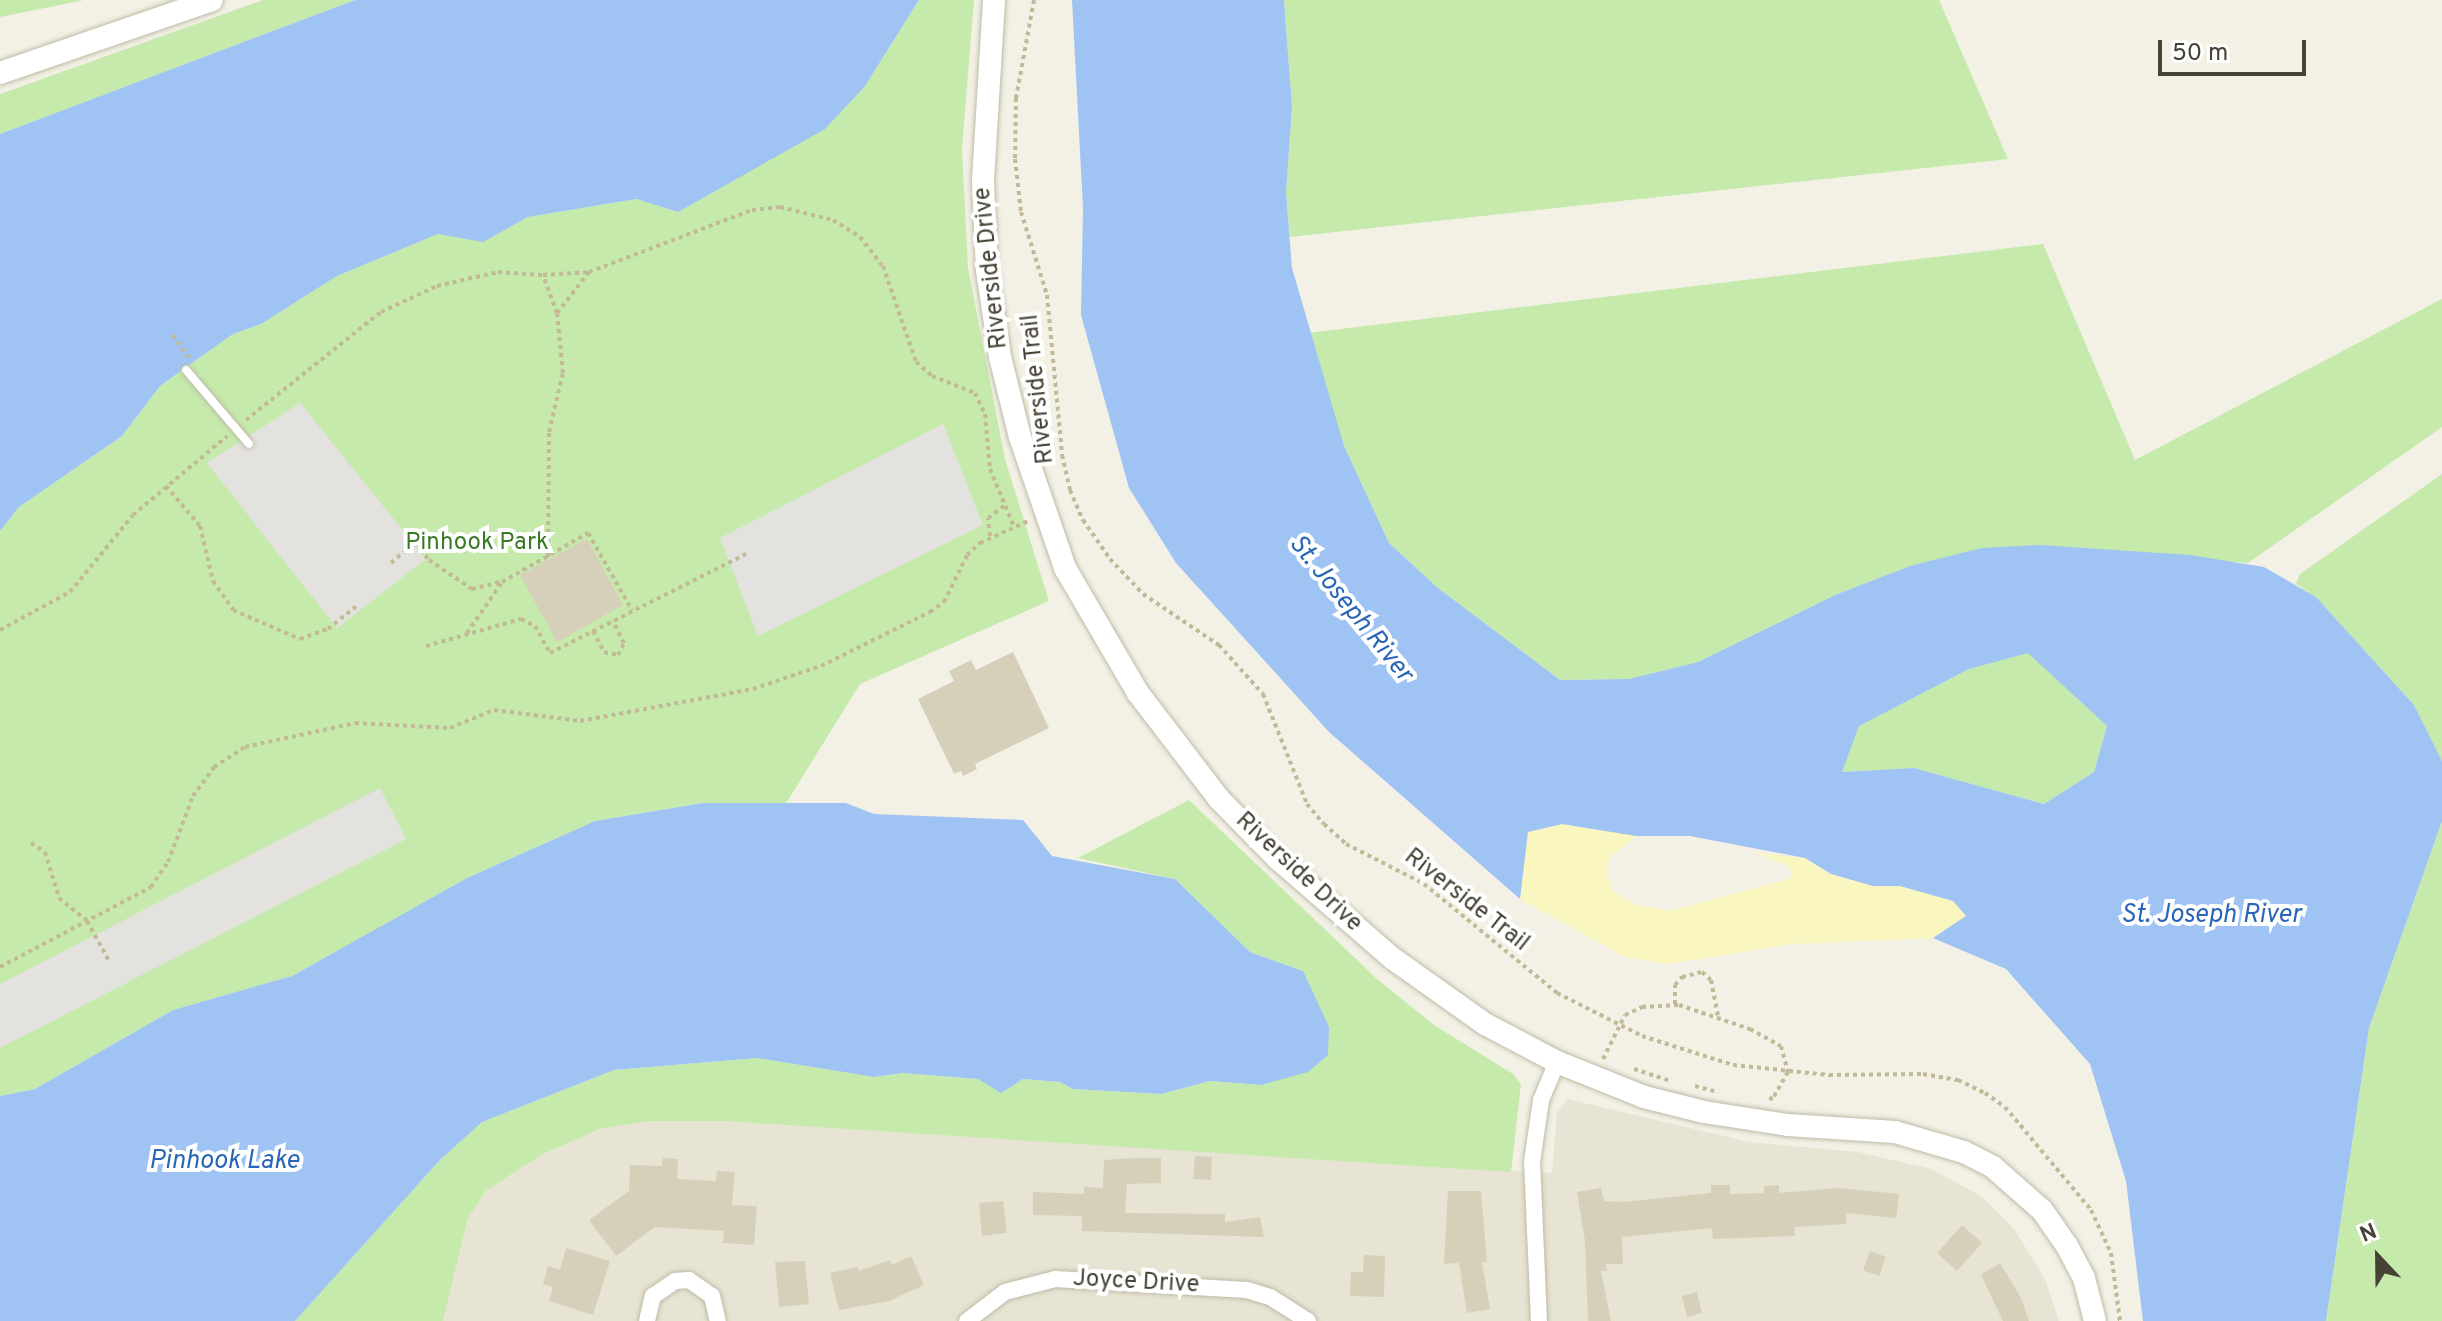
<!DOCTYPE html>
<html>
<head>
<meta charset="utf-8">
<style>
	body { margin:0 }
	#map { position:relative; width:2442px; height:1321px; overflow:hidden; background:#f3f1e5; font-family:Overpass,sans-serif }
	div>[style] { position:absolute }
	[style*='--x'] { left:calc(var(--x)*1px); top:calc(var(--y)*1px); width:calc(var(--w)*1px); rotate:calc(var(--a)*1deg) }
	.residential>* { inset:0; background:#e8e4d3 }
	.green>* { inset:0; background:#c5eaac }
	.sand>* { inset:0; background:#faf6bf }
	.parking>* { inset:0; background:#e4e2de }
	.water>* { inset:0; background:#9fc4f3 }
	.building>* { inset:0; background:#d6cfba }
	.path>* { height:4px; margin-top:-2px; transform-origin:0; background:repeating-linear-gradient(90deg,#c2b998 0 4px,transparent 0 8px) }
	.roads { filter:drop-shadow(0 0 2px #bfbba8) drop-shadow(0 0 2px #bfbba8) }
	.service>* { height:8px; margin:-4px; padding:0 4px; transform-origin:4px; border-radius:4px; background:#fff }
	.minor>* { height:16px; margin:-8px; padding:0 8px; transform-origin:8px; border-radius:8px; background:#fff }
	.tertiary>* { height:22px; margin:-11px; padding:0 11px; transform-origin:11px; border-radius:11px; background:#fff }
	span { translate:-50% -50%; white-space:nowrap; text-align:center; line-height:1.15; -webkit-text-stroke:8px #fff; paint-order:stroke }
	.street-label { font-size:24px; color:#464235 }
	.park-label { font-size:24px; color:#397b25 }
	.water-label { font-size:26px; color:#2966b7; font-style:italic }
	.north { position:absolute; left:2338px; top:1217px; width:80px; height:80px; -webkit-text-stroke:6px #fff; paint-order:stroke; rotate:338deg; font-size:22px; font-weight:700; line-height:32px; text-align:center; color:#464235 }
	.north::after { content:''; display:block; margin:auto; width:28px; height:36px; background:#464235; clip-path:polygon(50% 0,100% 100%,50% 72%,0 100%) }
	.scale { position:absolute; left:2158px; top:40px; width:148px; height:36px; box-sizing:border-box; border:4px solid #464235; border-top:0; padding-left:10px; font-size:24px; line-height:28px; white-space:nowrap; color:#464235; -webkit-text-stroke:6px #fff; paint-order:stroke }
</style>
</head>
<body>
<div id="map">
	<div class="residential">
		<div style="clip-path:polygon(1568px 1099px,1749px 1142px,1858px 1152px,1931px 1169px,1981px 1196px,2014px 1229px,2045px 1279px,2059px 1321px,443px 1321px,468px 1218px,486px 1191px,541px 1155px,600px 1129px,650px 1121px,723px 1121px,1552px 1173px,1557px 1112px)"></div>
	</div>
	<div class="green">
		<div style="clip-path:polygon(0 0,84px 0,0 17px)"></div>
		<div style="clip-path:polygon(263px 0,355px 0,0 134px,0 94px)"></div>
		<div style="clip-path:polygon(919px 0,974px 0,962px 148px,968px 268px,1005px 459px,1049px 601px,860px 684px,785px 805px,703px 803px,595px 821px,467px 878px,292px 976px,173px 1010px,35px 1089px,0 1096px,0 531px,19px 507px,122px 436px,160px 386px,233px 334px,261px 324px,337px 276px,438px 234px,483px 241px,528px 217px,636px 199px,678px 212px,865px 86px)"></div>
		<div style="clip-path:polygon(1284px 0,1939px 0,2008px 159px,1290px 237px,1286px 192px,1292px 107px)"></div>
		<div style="clip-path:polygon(2043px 244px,2135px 460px,2442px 299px,2442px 427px,2248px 563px,2040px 545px,1910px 566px,1835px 595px,1698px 662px,1629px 679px,1560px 680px,1438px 588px,1389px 543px,1344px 446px,1308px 333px)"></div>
		<div style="clip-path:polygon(2442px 474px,2442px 761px,2414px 705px,2316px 597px,2296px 584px,2300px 574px)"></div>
		<div style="clip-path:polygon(2028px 652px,2107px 726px,2094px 772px,2044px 804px,1914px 768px,1842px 772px,1858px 726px,1969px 669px)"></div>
		<div style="clip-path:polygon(1189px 800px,1377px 979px,1434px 1025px,1513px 1074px,1521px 1084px,1511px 1172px,723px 1121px,650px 1121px,600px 1129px,541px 1155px,486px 1191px,468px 1218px,443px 1321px,295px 1321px,439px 1161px,482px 1122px,614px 1070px,757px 1058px,874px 1077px,903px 1073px,978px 1079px,1000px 1092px,1023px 1079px,1060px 1082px,1073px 1089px,1161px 1094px,1210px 1081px,1261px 1085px,1303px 971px,1250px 952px,1175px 879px,1078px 858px)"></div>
		<div style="clip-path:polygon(2442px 821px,2442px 1321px,2326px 1321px,2369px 1028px)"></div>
	</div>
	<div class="sand">
		<div style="clip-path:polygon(1562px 824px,1636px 836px,1609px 858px,1606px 872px,1613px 892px,1635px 905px,1670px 911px,1792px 878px,1790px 867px,1756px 853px,1805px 858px,1831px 874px,1873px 886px,1900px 886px,1953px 901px,1966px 916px,1933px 938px,1792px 944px,1667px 964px,1625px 957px,1520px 899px,1528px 832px)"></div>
	</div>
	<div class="parking">
		<div style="clip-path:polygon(300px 403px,426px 559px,337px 628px,207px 463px)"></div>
		<div style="clip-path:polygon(943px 424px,983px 525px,758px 636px,720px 538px)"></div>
		<div style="clip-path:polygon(380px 788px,406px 839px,0 1048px,0 984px)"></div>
	</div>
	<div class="water">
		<div style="clip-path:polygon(355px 0,919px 0,865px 86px,825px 129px,678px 212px,636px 199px,528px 217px,483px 242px,438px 234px,337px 276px,261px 324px,233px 334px,160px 386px,122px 436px,19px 507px,0 531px,0 134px)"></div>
		<div style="clip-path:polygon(evenodd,1072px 0,1284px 0,1292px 107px,1286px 192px,1292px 268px,1344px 446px,1389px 543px,1438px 588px,1560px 680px,1629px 679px,1698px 662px,1835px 595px,1910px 566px,1982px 548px,2040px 545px,2190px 555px,2264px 567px,2316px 597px,2414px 705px,2442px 761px,2442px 821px,2369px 1028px,2326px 1321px,2143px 1321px,2126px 1181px,2090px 1064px,2006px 969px,1933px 938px,1966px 916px,1953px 901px,1900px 886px,1873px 886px,1831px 874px,1805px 858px,1690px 836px,1636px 836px,1562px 824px,1528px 832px,1520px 899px,1329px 732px,1176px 563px,1129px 488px,1081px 315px,1083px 208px,1072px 0,2028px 653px,2107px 726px,2094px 772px,2044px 804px,1914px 768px,1842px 772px,1859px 726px,1969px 669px,2028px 653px)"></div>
		<div style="clip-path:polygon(703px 803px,846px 803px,874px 814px,1023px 820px,1052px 856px,1175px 879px,1250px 952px,1303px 971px,1329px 1027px,1328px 1055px,1308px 1072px,1261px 1085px,1210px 1081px,1161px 1094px,1073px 1089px,1060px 1082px,1023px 1079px,1001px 1093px,978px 1079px,903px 1073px,874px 1077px,757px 1058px,614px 1070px,482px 1122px,439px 1161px,295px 1321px,0 1321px,0 1096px,35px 1089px,173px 1010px,292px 976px,467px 878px,595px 821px)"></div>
	</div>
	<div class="building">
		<div style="clip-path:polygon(587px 539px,623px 605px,557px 642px,520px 575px)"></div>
		<div style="clip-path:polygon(1013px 652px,1049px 728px,975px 764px,977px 769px,963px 776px,961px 771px,954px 774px,918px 699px,954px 681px,949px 671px,971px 660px,976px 670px)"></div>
		<div style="clip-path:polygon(1195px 1156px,1212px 1157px,1211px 1180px,1193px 1179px)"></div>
		<div style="clip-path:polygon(663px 1158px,678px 1159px,677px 1179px,716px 1181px,717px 1171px,735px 1172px,732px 1205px,757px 1206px,754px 1245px,723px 1243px,724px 1231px,655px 1227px,616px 1256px,589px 1220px,629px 1191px,630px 1165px,662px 1166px)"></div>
		<div style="clip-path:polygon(1133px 1158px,1161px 1158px,1161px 1183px,1127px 1184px,1125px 1213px,1225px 1214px,1225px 1222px,1260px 1217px,1264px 1237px,1082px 1231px,1082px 1216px,1033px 1215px,1033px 1192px,1084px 1194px,1084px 1187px,1103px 1188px,1104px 1160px)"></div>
		<div style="clip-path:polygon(1711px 1185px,1730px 1185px,1730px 1194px,1764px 1193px,1764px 1186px,1779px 1185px,1779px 1193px,1839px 1188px,1899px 1194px,1896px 1218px,1846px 1213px,1846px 1224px,1794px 1227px,1795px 1236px,1713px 1239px,1712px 1228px,1622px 1237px,1623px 1264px,1606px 1264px,1607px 1271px,1601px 1271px,1611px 1321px,1588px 1321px,1585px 1241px,1577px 1192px,1601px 1188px,1604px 1201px,1623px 1202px,1711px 1193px)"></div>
		<div style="clip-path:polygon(1448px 1191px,1481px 1191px,1487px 1262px,1482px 1262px,1490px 1309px,1467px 1313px,1459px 1263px,1444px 1264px)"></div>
		<div style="clip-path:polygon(1003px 1201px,1007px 1233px,982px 1236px,979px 1203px)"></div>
		<div style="clip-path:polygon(1962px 1225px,1982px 1243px,1957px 1271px,1937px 1253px)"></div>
		<div style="clip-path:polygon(566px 1248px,610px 1261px,593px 1315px,549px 1301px,553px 1287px,543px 1284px,548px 1266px,560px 1270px)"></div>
		<div style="clip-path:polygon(1870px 1251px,1886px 1257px,1879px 1276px,1863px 1270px)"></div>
		<div style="clip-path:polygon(1364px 1255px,1385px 1256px,1384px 1297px,1350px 1296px,1351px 1272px,1363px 1272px)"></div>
		<div style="clip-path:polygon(911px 1256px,924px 1285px,889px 1301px,839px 1310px,830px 1273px,858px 1267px,859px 1271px,890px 1260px,892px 1265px)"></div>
		<div style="clip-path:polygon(805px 1261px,809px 1304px,779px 1307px,775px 1262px)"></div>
		<div style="clip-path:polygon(2000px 1263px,2021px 1298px,2029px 1321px,2003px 1321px,1981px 1275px)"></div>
		<div style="clip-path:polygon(1697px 1292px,1702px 1313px,1687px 1317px,1682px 1296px)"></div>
	</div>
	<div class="path">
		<div style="--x:1034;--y:0;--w:100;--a:100.4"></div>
		<div style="--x:1016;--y:98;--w:61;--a:90.9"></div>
		<div style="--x:1015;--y:159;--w:53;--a:83.5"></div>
		<div style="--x:1021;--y:212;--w:87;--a:72.6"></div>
		<div style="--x:1047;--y:295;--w:161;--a:84.6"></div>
		<div style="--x:1062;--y:455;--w:36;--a:77"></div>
		<div style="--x:1070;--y:490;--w:33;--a:67"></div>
		<div style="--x:1083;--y:520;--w:47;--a:55.3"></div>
		<div style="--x:1110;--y:559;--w:48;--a:46.7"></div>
		<div style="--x:1143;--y:594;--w:92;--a:33.9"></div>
		<div style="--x:1219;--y:645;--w:66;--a:48.1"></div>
		<div style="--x:1263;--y:694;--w:118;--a:68.2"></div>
		<div style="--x:1307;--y:804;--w:26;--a:50"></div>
		<div style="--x:1324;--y:824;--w:30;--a:42"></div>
		<div style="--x:1346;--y:844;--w:88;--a:27.1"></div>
		<div style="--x:1424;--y:884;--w:172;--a:39.3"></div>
		<div style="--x:1557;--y:993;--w:95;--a:26.8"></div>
		<div style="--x:1642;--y:1036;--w:96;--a:17.7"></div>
		<div style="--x:1733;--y:1065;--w:97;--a:5.9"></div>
		<div style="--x:1829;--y:1075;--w:94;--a:-0.6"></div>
		<div style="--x:1923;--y:1074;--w:36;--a:10"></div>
		<div style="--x:1958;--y:1080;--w:30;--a:26"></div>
		<div style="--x:1985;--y:1093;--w:24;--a:35"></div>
		<div style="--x:2005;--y:1107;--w:134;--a:50.1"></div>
		<div style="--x:2091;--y:1210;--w:47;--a:65.1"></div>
		<div style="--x:2111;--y:1253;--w:69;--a:82.5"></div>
		<div style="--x:557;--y:313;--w:52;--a:-52"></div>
		<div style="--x:589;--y:272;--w:174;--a:-20.8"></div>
		<div style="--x:752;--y:210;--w:28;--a:-6"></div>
		<div style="--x:780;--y:207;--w:55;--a:13.8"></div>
		<div style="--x:833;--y:220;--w:32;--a:32"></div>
		<div style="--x:860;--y:237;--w:37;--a:52"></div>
		<div style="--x:883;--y:266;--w:102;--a:71"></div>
		<div style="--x:916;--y:362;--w:21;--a:41"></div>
		<div style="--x:932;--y:376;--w:46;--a:21.6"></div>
		<div style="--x:975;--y:393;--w:23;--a:65"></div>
		<div style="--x:985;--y:414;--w:55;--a:84.8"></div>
		<div style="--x:990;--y:469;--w:63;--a:67.5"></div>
		<div style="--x:173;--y:335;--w:29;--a:55"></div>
		<div style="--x:246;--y:420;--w:173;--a:-38.7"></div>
		<div style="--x:381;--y:312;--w:62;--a:-24.9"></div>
		<div style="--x:437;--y:286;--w:63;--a:-12.9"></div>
		<div style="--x:498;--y:272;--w:45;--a:3.8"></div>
		<div style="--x:166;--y:486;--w:52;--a:49.6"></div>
		<div style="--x:200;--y:526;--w:57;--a:76.7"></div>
		<div style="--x:213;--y:581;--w:35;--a:55"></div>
		<div style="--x:233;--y:610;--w:73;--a:23.4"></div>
		<div style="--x:300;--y:639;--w:30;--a:-20"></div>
		<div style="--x:328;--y:629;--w:38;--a:-39"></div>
		<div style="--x:990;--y:536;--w:18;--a:-96"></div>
		<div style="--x:988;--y:518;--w:21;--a:-37"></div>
		<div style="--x:548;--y:557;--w:125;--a:-89.5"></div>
		<div style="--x:549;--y:432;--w:61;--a:-76.7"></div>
		<div style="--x:563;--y:373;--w:60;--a:-95.7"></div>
		<div style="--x:557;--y:313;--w:40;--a:-110.2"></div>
		<div style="--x:543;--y:275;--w:46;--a:-3.7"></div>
		<div style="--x:391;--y:563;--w:31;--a:-40"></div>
		<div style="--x:415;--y:543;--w:22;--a:51"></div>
		<div style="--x:429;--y:560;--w:52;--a:34"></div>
		<div style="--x:472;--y:589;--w:29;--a:-14"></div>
		<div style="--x:0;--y:630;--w:80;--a:-28.5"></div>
		<div style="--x:70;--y:592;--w:99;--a:-50.7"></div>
		<div style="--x:133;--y:515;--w:123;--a:-40"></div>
		<div style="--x:593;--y:631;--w:24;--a:62"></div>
		<div style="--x:604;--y:652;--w:14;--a:12"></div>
		<div style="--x:618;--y:655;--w:13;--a:-63"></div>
		<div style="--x:624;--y:643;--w:25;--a:-117"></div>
		<div style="--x:467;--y:633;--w:62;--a:-55.5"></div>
		<div style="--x:502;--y:582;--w:99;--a:-29.7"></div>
		<div style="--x:588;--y:533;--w:89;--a:60.3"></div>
		<div style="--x:426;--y:646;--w:99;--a:-15.9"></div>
		<div style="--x:521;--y:619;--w:16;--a:27"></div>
		<div style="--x:535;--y:626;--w:31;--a:61"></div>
		<div style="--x:550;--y:653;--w:220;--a:-26.8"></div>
		<div style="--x:31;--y:843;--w:17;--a:33"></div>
		<div style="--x:45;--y:852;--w:48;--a:73.1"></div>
		<div style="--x:59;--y:898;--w:36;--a:39"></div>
		<div style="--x:87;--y:921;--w:46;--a:61.2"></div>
		<div style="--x:0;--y:967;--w:171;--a:-27.9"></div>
		<div style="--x:151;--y:887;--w:30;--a:-56"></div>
		<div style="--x:168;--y:862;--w:71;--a:-69.3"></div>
		<div style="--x:193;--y:796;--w:36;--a:-54"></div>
		<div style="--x:214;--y:767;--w:37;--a:-33"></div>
		<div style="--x:245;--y:747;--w:113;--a:-12.3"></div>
		<div style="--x:355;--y:723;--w:95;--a:3"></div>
		<div style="--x:450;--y:728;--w:48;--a:-22.2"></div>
		<div style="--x:494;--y:710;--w:87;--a:7.3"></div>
		<div style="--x:580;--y:721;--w:176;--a:-10.5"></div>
		<div style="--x:753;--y:689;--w:72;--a:-18.7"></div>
		<div style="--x:821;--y:666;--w:122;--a:-26.4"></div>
		<div style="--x:930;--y:612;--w:17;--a:-36"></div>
		<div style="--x:944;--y:602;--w:52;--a:-63.9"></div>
		<div style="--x:967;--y:555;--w:18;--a:-43"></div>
		<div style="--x:980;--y:543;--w:53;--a:-24.6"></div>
		<div style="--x:1675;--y:1004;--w:19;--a:-90"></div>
		<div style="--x:1675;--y:985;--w:11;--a:-49"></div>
		<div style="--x:1682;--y:977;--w:21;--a:-14"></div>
		<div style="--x:1702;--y:972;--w:12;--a:42"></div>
		<div style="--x:1711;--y:980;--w:37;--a:79"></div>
		<div style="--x:1603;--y:1059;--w:49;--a:-63.4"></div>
		<div style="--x:1625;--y:1015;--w:19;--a:-25"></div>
		<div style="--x:1642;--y:1007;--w:37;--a:-3"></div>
		<div style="--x:1679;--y:1005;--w:75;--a:18.7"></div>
		<div style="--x:1750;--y:1029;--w:35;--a:29"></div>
		<div style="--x:1781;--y:1046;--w:27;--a:75"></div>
		<div style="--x:1788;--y:1072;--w:30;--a:120"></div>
		<div style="--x:1773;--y:1098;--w:7;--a:164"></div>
		<div style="--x:1634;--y:1069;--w:39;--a:18"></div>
		<div style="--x:1695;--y:1086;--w:20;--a:15"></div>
	</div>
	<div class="roads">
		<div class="service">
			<div style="--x:186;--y:370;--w:97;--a:49.6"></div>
		</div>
		<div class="minor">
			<div style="--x:647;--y:1321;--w:26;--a:-77"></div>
			<div style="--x:653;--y:1296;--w:27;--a:-34"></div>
			<div style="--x:675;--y:1281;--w:14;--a:-4"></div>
			<div style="--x:689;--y:1280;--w:28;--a:35"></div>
			<div style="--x:712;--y:1296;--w:26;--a:77"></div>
			<div style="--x:967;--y:1321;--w:48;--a:-37.3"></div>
			<div style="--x:1005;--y:1292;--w:52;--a:-14.6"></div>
			<div style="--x:1055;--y:1279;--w:192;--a:3.3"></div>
			<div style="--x:1247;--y:1290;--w:24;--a:17"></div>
			<div style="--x:1270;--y:1297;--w:45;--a:32.3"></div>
			<div style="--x:1539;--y:1321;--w:159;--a:-92.5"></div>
			<div style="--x:1532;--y:1162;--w:63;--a:-81.7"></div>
			<div style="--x:1541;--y:1100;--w:41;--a:-67.2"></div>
		</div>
		<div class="tertiary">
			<div style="--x:994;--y:0;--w:182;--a:93.5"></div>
			<div style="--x:983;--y:182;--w:88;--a:87.4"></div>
			<div style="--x:987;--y:270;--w:88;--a:81.5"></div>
			<div style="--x:1000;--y:357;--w:82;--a:76"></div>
			<div style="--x:1020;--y:437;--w:139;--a:71"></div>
			<div style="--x:1065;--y:568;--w:145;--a:59.7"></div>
			<div style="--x:1138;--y:693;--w:133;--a:52.6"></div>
			<div style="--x:1219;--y:799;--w:84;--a:45.5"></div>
			<div style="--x:1278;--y:859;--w:151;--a:41"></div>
			<div style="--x:1392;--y:958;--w:114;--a:35.4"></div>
			<div style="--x:1485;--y:1024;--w:81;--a:27.8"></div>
			<div style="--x:1557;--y:1062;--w:94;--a:21.9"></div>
			<div style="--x:1644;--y:1097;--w:62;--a:14"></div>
			<div style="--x:1704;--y:1112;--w:85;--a:8.8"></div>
			<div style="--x:1788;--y:1125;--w:107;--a:3.7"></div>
			<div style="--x:1895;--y:1132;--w:72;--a:16.2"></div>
			<div style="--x:1964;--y:1152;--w:33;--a:27"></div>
			<div style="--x:1993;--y:1167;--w:65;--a:41.3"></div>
			<div style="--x:2042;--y:1210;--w:44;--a:55.2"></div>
			<div style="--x:2067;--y:1246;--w:36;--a:62"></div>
			<div style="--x:2084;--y:1278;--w:44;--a:75.7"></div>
			<div style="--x:0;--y:73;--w:224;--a:-19"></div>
		</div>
	</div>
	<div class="street-label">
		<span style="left:992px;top:268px;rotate:-96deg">Riverside Drive</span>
		<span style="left:1039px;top:389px;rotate:-96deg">Riverside Trail</span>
		<span style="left:1298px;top:873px;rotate:43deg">Riverside Drive</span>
		<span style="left:1466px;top:901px;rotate:38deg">Riverside Trail</span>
		<span style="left:1136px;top:1283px;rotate:3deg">Joyce Drive</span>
	</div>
	<div class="park-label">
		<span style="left:477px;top:544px">Pinhook Park</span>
	</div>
	<div class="water-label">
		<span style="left:1350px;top:609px;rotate:51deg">St. Joseph River</span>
		<span style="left:2211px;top:916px">St. Joseph River</span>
		<span style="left:224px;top:1162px">Pinhook Lake</span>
	</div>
	<div class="north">N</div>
	<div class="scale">50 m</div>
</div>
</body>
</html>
